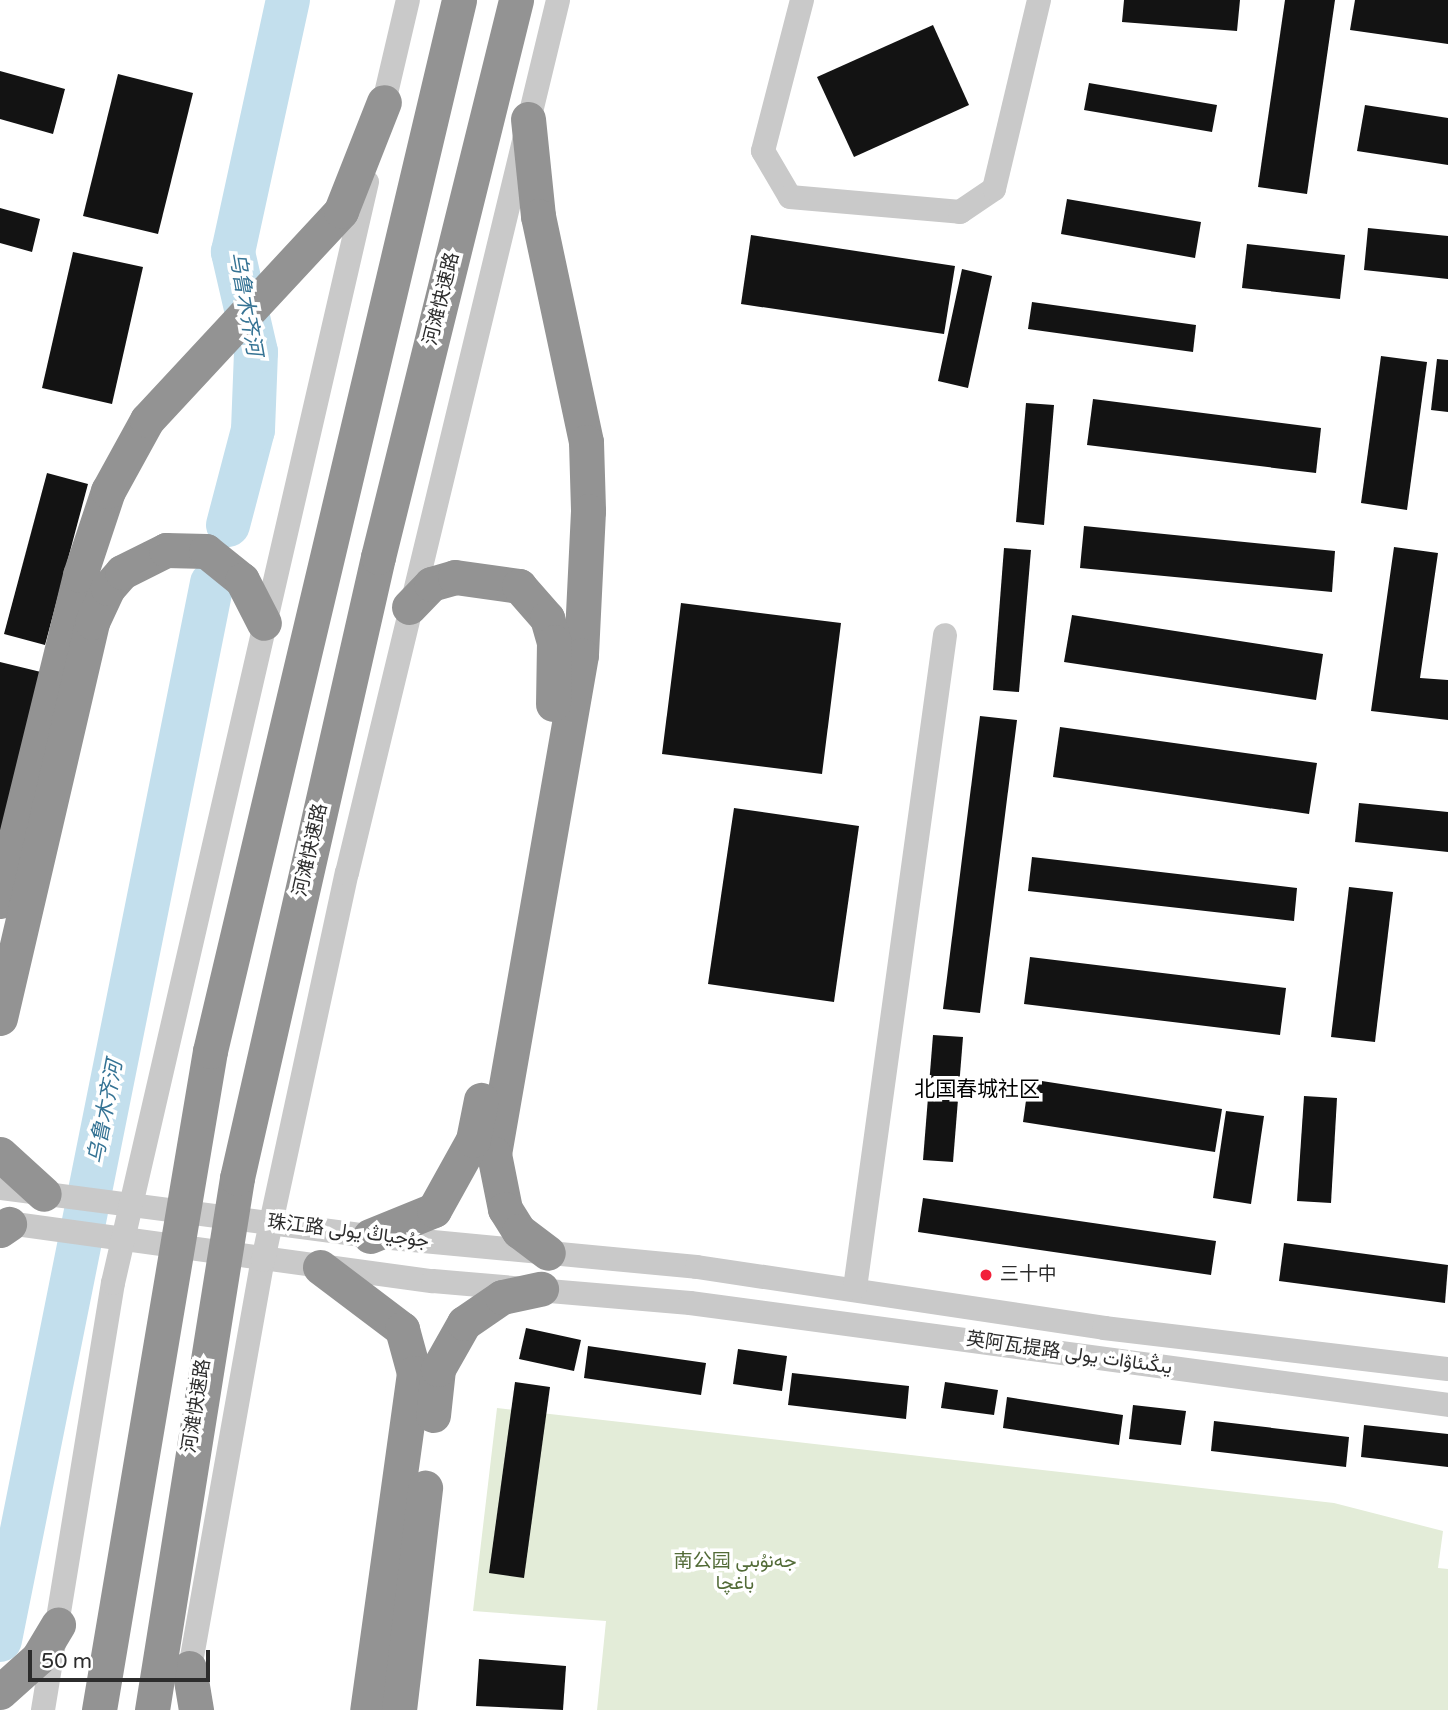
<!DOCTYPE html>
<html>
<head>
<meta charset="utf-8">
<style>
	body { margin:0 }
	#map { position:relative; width:1448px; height:1710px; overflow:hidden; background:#fff; font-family:"Varela Round",Vazirmatn,"Noto Sans SC",sans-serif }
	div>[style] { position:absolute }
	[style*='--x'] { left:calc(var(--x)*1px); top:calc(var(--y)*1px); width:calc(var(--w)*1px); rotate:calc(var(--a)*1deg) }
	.green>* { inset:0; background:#e3ecd8 }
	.river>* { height:44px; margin:-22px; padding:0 22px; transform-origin:22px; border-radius:22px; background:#c3dfed }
	.building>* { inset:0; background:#131313 }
	.minor>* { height:24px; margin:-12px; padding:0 12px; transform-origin:12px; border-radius:12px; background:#c9c9c9 }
	.highway>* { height:35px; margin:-17.5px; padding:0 17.5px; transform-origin:17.5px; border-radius:17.5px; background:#939393 }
	.dots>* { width:19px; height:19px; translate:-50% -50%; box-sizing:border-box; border:4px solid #fff; border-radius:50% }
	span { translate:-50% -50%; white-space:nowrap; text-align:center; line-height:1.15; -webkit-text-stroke:7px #fff; paint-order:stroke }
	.street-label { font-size:19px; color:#2c2c2c }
	.poi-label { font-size:19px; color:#2c2c2c }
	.left { translate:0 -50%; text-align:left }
	.park-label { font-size:19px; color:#526b37 }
	.water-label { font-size:21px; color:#357394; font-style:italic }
	.neighbourhood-label { font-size:21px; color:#000 }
	.scale { position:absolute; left:28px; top:1650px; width:182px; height:32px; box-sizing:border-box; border:4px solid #2c2c2c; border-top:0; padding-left:9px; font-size:21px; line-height:24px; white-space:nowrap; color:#2c2c2c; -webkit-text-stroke:5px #fff; paint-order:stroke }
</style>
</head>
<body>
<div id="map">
	<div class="green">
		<div style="clip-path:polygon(497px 1408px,1334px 1503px,1443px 1531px,1438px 1568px,1448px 1569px,1448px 1710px,597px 1710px,606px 1621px,473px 1611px)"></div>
	</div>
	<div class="river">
		<div style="--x:228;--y:525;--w:98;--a:-75.3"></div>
		<div style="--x:253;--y:430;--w:78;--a:-87.8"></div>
		<div style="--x:256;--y:352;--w:103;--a:-103"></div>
		<div style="--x:233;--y:252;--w:258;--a:-77.7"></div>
		<div style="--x:0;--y:1640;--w:1078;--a:-78.66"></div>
	</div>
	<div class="building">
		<div style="clip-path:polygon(1124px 0,1240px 0,1237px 31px,1122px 22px)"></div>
		<div style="clip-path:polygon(1285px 0,1335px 0,1307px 194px,1258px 187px)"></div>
		<div style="clip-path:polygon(1355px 0,1448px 0,1448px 44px,1350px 30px)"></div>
		<div style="clip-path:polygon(933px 25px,969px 105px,854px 157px,817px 77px)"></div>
		<div style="clip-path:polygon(0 71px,65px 89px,53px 134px,0 119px)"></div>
		<div style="clip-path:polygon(118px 74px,193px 93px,158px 234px,83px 216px)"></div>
		<div style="clip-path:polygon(1089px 83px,1217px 105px,1212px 132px,1084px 110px)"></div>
		<div style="clip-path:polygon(1365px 105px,1448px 118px,1448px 165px,1357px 151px)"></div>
		<div style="clip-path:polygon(1067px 199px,1201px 222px,1195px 258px,1061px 234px)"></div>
		<div style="clip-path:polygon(0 208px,40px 219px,32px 252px,0 243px)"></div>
		<div style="clip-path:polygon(1368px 228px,1448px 236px,1448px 279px,1364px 270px)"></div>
		<div style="clip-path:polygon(751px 235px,955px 266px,944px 334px,741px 304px)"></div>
		<div style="clip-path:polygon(1247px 244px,1345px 255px,1340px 299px,1242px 288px)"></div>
		<div style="clip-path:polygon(73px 252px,143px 267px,112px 404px,42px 388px)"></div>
		<div style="clip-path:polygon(962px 269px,992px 276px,968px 388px,938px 381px)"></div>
		<div style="clip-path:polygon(1032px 302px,1196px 325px,1193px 352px,1028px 329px)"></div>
		<div style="clip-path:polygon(1381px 356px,1427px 362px,1407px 510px,1361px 503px)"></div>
		<div style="clip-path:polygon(1437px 359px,1448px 360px,1448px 412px,1431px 410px)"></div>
		<div style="clip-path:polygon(1093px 399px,1321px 428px,1316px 473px,1087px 445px)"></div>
		<div style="clip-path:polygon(1026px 403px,1054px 405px,1044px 525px,1016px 522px)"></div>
		<div style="clip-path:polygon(47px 473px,88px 484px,45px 645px,4px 634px)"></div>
		<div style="clip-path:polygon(1084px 526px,1335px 551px,1332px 592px,1080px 568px)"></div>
		<div style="clip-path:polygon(1394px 547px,1438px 553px,1420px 678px,1448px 680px,1448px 720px,1371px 711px)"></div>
		<div style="clip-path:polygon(1004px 548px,1031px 550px,1019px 692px,993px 690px)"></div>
		<div style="clip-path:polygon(681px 603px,841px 623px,822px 774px,662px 754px)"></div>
		<div style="clip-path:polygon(1072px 615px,1323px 654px,1316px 700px,1064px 662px)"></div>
		<div style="clip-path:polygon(0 662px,45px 673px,0 850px)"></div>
		<div style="clip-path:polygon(980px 716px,1017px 720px,980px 1013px,943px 1009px)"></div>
		<div style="clip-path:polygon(1060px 727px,1317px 763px,1309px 814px,1053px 777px)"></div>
		<div style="clip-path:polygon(1359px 803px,1448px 812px,1448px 852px,1355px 842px)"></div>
		<div style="clip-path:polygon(734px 808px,859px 826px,834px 1002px,708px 984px)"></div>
		<div style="clip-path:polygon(1032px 857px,1297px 888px,1294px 921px,1028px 891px)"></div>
		<div style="clip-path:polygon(1349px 887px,1393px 892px,1375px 1042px,1331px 1037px)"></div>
		<div style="clip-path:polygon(1030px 957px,1286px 988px,1280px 1035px,1024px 1004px)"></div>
		<div style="clip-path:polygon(933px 1035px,963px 1037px,953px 1162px,923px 1160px)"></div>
		<div style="clip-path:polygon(1029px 1079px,1222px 1109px,1215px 1152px,1023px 1122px)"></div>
		<div style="clip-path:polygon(1304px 1096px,1337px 1098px,1331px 1203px,1297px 1201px)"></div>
		<div style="clip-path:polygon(1226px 1111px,1264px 1116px,1251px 1204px,1213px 1198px)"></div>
		<div style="clip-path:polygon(923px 1198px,1216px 1241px,1211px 1275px,918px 1232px)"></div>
		<div style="clip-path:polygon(1284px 1243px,1448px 1265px,1445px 1303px,1279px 1281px)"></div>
		<div style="clip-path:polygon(526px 1328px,581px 1340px,574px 1371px,519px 1359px)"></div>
		<div style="clip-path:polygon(588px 1346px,706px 1363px,701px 1395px,584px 1378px)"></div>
		<div style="clip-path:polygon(738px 1349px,787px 1356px,782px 1391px,733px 1384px)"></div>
		<div style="clip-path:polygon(792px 1373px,909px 1386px,906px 1419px,788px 1405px)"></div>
		<div style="clip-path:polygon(515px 1382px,550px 1387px,524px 1578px,489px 1573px)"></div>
		<div style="clip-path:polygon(945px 1382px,998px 1390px,994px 1415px,941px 1408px)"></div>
		<div style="clip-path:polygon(1007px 1397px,1123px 1415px,1119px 1445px,1003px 1428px)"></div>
		<div style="clip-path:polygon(1133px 1405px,1186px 1411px,1181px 1445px,1129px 1439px)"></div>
		<div style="clip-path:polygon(1214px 1421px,1349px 1437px,1346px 1467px,1211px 1451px)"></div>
		<div style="clip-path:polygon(1364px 1425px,1448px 1434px,1448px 1467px,1361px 1457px)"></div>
		<div style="clip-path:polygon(479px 1659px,566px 1666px,563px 1710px,476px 1706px)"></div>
	</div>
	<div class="minor">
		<div style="--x:802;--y:0;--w:156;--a:104.5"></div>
		<div style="--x:763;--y:151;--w:53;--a:59.6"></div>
		<div style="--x:790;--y:197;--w:171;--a:5"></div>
		<div style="--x:960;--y:212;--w:41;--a:-34.1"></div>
		<div style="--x:994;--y:189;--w:194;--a:-76.6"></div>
		<div style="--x:380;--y:119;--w:122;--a:-76.8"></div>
		<div style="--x:0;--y:1188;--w:373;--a:7.4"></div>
		<div style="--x:370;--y:1236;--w:328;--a:5.4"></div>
		<div style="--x:697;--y:1267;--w:412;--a:8.5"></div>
		<div style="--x:1104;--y:1328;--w:346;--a:6.8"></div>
		<div style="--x:0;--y:1222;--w:437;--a:7.8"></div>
		<div style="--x:433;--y:1281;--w:258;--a:4.9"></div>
		<div style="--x:690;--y:1303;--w:765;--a:7.66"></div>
		<div style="--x:855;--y:1288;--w:659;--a:-82.15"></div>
		<div style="--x:187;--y:1685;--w:432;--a:-79.9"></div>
		<div style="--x:263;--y:1260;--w:396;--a:-77.8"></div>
		<div style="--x:347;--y:873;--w:898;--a:-76.41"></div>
		<div style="--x:43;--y:1710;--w:433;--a:-80.7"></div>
		<div style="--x:113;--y:1283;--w:1130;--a:-77.01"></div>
	</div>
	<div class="highway">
		<div style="--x:528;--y:119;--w:98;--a:84.1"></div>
		<div style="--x:538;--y:216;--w:231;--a:78"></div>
		<div style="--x:586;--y:442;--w:69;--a:88.3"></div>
		<div style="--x:588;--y:511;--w:144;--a:92.8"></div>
		<div style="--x:581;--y:655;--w:507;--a:99.89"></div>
		<div style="--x:494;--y:1154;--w:56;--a:78.7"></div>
		<div style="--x:505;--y:1209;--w:26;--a:58"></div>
		<div style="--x:519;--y:1231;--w:36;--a:37"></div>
		<div style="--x:409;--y:607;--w:32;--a:-46"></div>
		<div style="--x:431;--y:584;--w:25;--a:-16"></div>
		<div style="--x:455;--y:577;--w:65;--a:8"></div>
		<div style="--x:519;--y:586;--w:43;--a:48.8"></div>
		<div style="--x:547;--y:618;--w:25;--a:74"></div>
		<div style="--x:554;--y:642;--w:62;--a:90.9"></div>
		<div style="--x:0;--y:901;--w:336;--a:-76.2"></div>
		<div style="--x:80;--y:575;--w:89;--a:-71.6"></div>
		<div style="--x:108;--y:491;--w:81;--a:-61.2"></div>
		<div style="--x:147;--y:420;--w:285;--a:-47.1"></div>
		<div style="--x:341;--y:211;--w:117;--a:-68.5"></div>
		<div style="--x:0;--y:1018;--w:407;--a:-76.9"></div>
		<div style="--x:92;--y:622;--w:38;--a:-65"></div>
		<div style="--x:108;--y:588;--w:21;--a:-49"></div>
		<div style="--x:122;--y:572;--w:49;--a:-26.6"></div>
		<div style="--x:166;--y:550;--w:40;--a:1.4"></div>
		<div style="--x:206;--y:551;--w:46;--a:38.9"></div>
		<div style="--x:242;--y:580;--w:48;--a:62.9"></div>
		<div style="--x:0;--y:1154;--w:59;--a:42.3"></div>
		<div style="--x:0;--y:1230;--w:11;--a:-34"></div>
		<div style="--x:370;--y:1236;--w:69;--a:-22.1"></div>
		<div style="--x:434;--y:1210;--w:80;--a:-60.9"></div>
		<div style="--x:473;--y:1140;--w:41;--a:-78.7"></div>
		<div style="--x:320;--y:1267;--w:103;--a:37.1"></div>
		<div style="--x:402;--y:1329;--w:46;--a:74.7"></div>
		<div style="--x:414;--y:1373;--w:340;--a:97.9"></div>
		<div style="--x:433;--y:1415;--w:46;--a:-83.8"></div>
		<div style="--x:438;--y:1369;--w:53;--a:-60.5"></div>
		<div style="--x:464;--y:1323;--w:46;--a:-34.4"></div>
		<div style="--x:502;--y:1297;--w:40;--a:-12"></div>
		<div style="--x:189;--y:1668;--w:43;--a:80.5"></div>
		<div style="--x:0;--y:1692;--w:51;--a:-41.8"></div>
		<div style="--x:38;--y:1658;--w:39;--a:-59"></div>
		<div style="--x:99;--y:1710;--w:668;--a:-80.44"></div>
		<div style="--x:210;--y:1051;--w:1080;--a:-76.67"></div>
		<div style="--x:152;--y:1710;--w:539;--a:-80.92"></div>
		<div style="--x:237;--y:1178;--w:637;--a:-77.21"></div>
		<div style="--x:378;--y:557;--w:574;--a:-76.08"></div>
		<div style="--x:399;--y:1710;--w:224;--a:-83.3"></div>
	</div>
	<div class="dots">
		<div style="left:986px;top:1275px;background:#f22039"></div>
	</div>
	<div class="street-label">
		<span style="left:442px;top:299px;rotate:-76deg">河滩快速路</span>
		<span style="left:311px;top:850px;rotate:-77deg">河滩快速路</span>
		<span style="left:348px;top:1232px;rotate:7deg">珠江路 جۇجياڭ يولى</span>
		<span style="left:1069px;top:1354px;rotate:8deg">英阿瓦提路 يىڭىئاۋات يولى</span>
		<span style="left:197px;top:1406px;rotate:-81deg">河滩快速路</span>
	</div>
	<div class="poi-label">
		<span class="left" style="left:1000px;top:1275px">三十中</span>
	</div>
	<div class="park-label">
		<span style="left:735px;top:1573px">南公园 جەنۇبىي<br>باغچا</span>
	</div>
	<div class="water-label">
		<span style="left:245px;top:304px;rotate:80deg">乌鲁木齐河</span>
		<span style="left:106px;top:1112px;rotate:-79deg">乌鲁木齐河</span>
	</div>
	<div class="neighbourhood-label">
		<span style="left:977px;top:1090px">北国春城社区</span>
	</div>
	<div class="scale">50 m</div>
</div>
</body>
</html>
